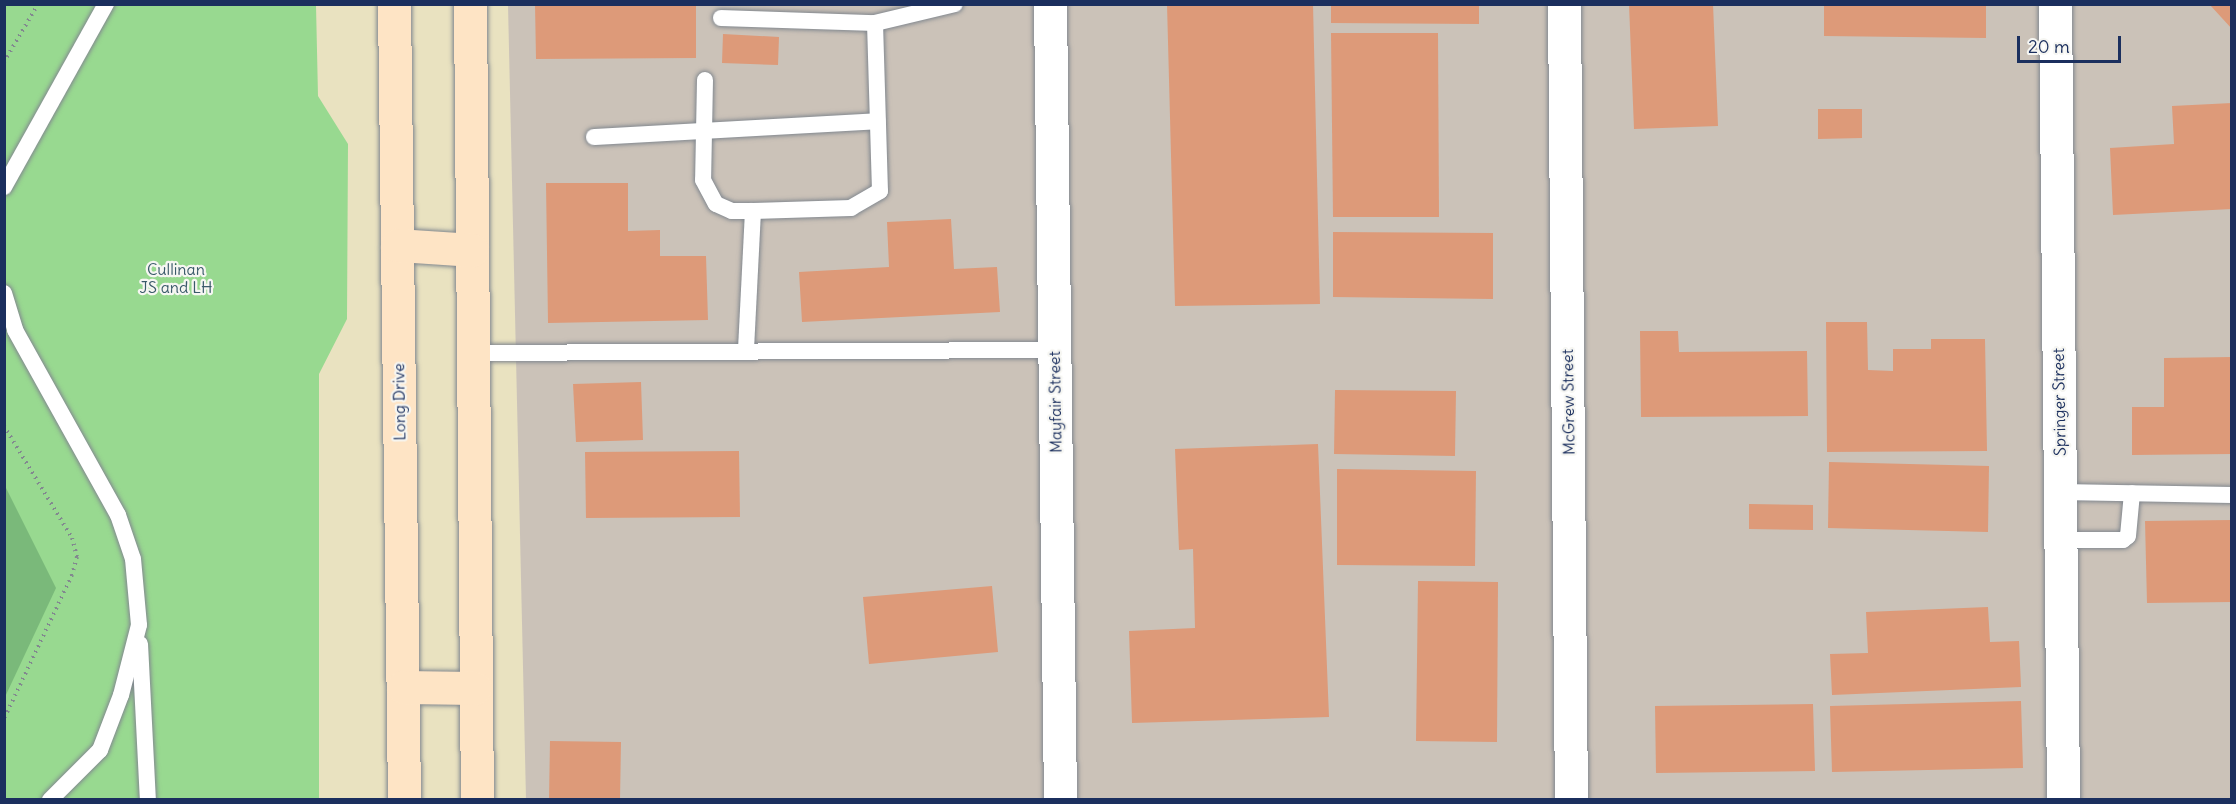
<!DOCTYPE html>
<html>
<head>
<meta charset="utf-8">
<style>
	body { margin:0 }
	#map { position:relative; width:2236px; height:804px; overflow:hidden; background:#e9e2c0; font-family:Delius,sans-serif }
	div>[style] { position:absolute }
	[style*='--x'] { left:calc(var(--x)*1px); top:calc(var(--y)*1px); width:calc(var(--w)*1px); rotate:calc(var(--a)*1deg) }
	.industrial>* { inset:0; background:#cbc2b8 }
	.green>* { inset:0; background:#98d990 }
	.forest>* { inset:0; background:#7ab97a }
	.building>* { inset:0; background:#dd9a79 }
	.path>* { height:4px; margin-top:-2px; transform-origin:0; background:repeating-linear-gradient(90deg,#82888f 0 1.5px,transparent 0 6px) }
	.roads { filter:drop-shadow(0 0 2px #82888f) drop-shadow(0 0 2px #82888f) }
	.lane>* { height:16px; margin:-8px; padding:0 8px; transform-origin:8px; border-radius:8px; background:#fff }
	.street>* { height:33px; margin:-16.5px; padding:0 16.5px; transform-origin:16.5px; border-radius:16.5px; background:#fff }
	.secondary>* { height:33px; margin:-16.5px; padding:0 16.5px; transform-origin:16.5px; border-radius:16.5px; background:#fee4c5 }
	span { translate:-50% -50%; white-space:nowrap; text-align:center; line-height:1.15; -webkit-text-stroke:4.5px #f6f6f2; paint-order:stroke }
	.park-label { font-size:16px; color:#3a5a6a }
	.street-label { font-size:16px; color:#1b2f5e }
	.frame { position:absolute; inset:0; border:6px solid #1b2f5e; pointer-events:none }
	.scale { position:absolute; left:2017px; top:36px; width:104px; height:27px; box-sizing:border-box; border:3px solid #1b2f5e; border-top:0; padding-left:8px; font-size:18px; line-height:21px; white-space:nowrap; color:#1b2f5e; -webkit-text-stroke:4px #f6f6f2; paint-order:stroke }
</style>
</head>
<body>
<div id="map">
	<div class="industrial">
		<div style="clip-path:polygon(508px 5px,2231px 5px,2231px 799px,526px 799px)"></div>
	</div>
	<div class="green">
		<div style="clip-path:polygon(5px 5px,316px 5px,318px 96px,348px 144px,347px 319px,319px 374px,319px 799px,5px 800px)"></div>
	</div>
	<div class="forest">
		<div style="clip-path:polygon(5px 486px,56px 588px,5px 697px)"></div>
	</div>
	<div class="building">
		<div style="clip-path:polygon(535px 4px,696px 4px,696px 58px,536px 59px)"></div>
		<div style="clip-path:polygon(1167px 4px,1313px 4px,1320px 304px,1175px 306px)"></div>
		<div style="clip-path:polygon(1331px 4px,1479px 4px,1479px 24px,1331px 23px)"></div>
		<div style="clip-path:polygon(1629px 4px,1713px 4px,1718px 126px,1634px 129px)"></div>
		<div style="clip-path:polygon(1824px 4px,1986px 4px,1986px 38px,1824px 36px)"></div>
		<div style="clip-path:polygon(2210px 5px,2232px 5px,2232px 29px)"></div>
		<div style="clip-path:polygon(1331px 33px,1438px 33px,1439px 217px,1333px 217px)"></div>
		<div style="clip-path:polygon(723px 34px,779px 37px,778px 65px,722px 63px)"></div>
		<div style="clip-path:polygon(2232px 103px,2232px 209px,2113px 215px,2110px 148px,2174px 144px,2172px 106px)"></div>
		<div style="clip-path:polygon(1818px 109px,1862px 109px,1862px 138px,1818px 139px)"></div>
		<div style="clip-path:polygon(546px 183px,628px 183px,628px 231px,660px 230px,660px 256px,706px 256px,708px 320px,548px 323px)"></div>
		<div style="clip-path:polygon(951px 219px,954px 269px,997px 267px,1000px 312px,802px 322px,799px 272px,889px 267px,887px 222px)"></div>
		<div style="clip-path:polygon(1333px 232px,1493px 233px,1493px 299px,1333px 297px)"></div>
		<div style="clip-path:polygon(1826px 322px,1867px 322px,1868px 370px,1893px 371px,1893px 349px,1931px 349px,1931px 339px,1985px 339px,1987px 451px,1827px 452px)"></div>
		<div style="clip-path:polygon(1640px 331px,1678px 331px,1679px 352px,1807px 351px,1808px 416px,1641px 417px)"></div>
		<div style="clip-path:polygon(2232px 357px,2232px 454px,2132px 455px,2132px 407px,2164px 407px,2164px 358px)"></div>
		<div style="clip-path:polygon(641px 382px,643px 440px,576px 442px,573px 384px)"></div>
		<div style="clip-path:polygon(1335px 390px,1456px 391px,1455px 456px,1334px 454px)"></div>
		<div style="clip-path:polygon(1318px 444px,1329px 717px,1132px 723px,1129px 631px,1195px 628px,1193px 549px,1179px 550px,1175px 449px)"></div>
		<div style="clip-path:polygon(739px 451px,740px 517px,586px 518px,585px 452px)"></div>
		<div style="clip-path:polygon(1829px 462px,1989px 466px,1988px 532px,1828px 528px)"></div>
		<div style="clip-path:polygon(1337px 469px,1476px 471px,1475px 566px,1337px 565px)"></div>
		<div style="clip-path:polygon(1749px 504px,1813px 505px,1813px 530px,1749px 529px)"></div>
		<div style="clip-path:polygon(2232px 520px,2232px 602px,2147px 603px,2145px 521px)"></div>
		<div style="clip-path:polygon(1418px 581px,1498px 582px,1497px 742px,1416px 741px)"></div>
		<div style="clip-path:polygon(992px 586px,998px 652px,869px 664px,863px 597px)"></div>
		<div style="clip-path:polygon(1988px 607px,1990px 642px,2019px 641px,2021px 687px,1832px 695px,1830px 654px,1868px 653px,1866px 612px)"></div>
		<div style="clip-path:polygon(2021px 701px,2023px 768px,1832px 772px,1830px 706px)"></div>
		<div style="clip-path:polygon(1813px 704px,1815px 771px,1656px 773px,1655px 706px)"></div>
		<div style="clip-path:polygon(550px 741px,621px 742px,620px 800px,549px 800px)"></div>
	</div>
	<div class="path">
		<div style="--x:4;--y:62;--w:67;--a:-59.6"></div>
		<div style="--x:4;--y:426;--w:131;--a:58.7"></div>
		<div style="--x:72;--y:538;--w:20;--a:75"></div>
		<div style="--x:77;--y:557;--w:19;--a:106"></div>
		<div style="--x:72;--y:575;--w:159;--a:115.3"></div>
	</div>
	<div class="roads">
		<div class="lane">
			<div style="--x:721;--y:18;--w:154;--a:1.9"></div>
			<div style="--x:875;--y:23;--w:168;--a:88.3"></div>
			<div style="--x:880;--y:191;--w:34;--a:150"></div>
			<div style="--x:851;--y:208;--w:98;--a:178.2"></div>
			<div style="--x:753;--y:211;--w:140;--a:92.9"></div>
			<div style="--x:875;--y:23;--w:82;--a:-13.4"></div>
			<div style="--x:705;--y:80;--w:100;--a:91.1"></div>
			<div style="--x:703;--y:180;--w:27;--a:62"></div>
			<div style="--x:716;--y:204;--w:17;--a:24"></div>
			<div style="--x:732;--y:211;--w:21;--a:0"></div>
			<div style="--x:594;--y:137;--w:284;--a:-3.2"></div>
			<div style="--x:4;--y:187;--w:210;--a:-60.9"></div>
			<div style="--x:4;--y:293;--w:39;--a:73"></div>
			<div style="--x:15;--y:330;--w:212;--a:60.9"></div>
			<div style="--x:118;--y:515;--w:46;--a:71.2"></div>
			<div style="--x:133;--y:559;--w:66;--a:84.8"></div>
			<div style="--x:139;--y:625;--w:72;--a:104.4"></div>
			<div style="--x:121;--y:695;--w:59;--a:110.9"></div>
			<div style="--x:100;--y:750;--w:71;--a:135"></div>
			<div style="--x:473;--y:353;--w:581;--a:-0.3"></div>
			<div style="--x:2060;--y:492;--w:172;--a:1"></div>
			<div style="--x:2061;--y:540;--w:62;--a:0"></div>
			<div style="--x:2123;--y:540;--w:6;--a:-39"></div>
			<div style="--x:2128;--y:536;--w:43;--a:-84.7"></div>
			<div style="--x:140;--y:644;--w:156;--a:87.1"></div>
		</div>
		<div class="street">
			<div style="--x:1050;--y:4;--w:796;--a:89.28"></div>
			<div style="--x:1564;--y:4;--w:796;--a:89.5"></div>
			<div style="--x:2055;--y:4;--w:796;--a:89.42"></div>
		</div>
		<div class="secondary">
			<div style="--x:394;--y:4;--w:796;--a:89.28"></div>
			<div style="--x:470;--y:4;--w:796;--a:89.5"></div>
			<div style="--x:397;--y:245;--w:75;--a:3.8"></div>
			<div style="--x:403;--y:687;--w:72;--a:0.8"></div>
		</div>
	</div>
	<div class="park-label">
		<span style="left:176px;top:278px">Cullinan<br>JS and LH</span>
	</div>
	<div class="street-label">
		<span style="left:399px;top:402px;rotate:-91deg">Long Drive</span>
		<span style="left:1055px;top:402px;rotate:-91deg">Mayfair Street</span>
		<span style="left:1568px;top:402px;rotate:-91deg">McGrew Street</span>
		<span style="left:2059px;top:402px;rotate:-91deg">Springer Street</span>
	</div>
	<div class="frame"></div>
	<div class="scale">20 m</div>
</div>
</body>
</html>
